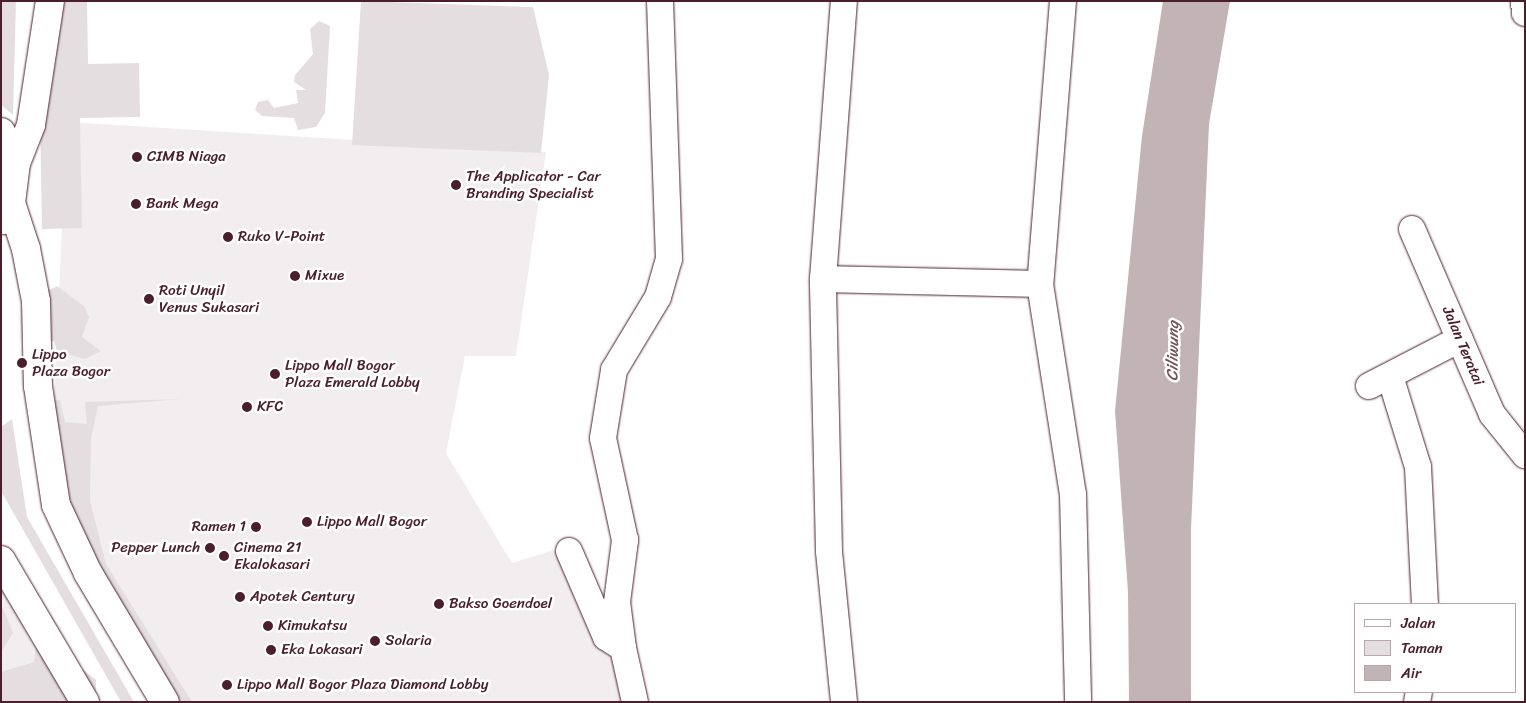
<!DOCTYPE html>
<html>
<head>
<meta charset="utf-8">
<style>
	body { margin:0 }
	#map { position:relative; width:1526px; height:703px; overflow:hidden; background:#fff; font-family:Sriracha,sans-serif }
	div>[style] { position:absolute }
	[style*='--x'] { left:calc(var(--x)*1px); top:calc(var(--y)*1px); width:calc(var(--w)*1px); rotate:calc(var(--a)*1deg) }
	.built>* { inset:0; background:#f2eeef }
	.green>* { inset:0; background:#e5dee0 }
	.water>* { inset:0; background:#c1b3b6 }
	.roads { filter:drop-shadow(0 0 1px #4a1f2b) drop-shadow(0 0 1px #4a1f2b) }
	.minor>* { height:26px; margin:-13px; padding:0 13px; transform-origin:13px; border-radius:13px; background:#fff }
	.highway>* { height:28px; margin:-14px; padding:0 14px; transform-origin:14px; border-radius:14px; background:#fff }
	.dots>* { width:14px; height:14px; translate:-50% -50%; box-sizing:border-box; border:2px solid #fff; border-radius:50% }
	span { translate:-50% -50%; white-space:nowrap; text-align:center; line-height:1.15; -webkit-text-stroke:5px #fff; paint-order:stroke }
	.poi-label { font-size:15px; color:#4a1f2b }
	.left { translate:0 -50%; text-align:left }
	.right { translate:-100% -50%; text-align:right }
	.street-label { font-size:15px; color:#4a1f2b }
	.water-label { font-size:16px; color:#74535c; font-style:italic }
	.frame { position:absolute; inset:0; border:2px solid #4a1f2b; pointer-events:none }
	.legend { position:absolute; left:1354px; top:603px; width:162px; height:90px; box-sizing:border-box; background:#fff; border:1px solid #b7a5aa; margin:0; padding:6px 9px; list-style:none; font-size:15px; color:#4a1f2b }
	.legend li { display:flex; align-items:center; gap:10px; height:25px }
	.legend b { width:25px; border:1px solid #b7a5aa }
</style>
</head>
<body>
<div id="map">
	<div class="built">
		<div style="clip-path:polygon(67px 122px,546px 152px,516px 356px,465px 356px,446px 453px,512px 563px,564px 547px,630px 702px,174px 702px,109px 591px,53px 423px)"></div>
		<div style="clip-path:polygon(1px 548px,88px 702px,1px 702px)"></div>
	</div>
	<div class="green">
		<div style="clip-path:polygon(1px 1px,16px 1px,13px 115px,1px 105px)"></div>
		<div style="clip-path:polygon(38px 1px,87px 1px,88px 64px,139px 63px,140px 117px,80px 118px,82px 228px,42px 229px)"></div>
		<div style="clip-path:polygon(361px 1px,533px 7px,549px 75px,541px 153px,352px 145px)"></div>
		<div style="clip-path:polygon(319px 21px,330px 26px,325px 113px,316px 127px,298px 130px,294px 118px,262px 116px,255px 110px,258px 102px,268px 100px,274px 108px,298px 103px,296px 90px,306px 90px,294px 82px,295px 75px,313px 54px,310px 29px)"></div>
		<div style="clip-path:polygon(57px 286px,85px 307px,89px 317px,82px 337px,101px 351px,85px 359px,57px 351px,54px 341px,43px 341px,38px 296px)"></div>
		<div style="clip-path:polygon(182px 399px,98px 406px,91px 439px,90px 501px,106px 564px,192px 702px,165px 702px,74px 535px,40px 400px,60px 400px,65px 422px,87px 424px,85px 402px)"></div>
		<div style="clip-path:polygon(12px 419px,27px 517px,134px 702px,121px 702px,1px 491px,1px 427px)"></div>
		<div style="clip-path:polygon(1px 603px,13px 633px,1px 652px)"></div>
		<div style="clip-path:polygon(36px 645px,67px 657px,96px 680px,96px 702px,1px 702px,1px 672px,34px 662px)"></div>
	</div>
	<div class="water">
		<div style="clip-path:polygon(1163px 1px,1230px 1px,1209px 124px,1191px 529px,1191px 702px,1129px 702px,1128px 592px,1115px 411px,1142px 136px)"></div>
	</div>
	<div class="roads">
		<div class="minor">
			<div style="--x:1063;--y:1;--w:284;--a:94.6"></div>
			<div style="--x:1040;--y:284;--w:213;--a:81.1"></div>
			<div style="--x:1073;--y:494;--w:208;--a:88.6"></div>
			<div style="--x:1524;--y:1;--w:12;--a:85"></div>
			<div style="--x:1412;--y:229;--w:202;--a:66.6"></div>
			<div style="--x:1492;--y:414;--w:53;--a:51.2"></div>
			<div style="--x:823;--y:279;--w:217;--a:1.3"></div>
			<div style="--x:1390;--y:376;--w:95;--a:72.9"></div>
			<div style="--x:1418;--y:467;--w:137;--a:87.1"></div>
			<div style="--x:1369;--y:386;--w:102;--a:-27.3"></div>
			<div style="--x:569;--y:551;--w:94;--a:66.7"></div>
			<div style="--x:606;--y:637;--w:20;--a:33"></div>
			<div style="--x:623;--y:648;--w:55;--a:77.5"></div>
			<div style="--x:623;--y:648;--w:46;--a:-97.4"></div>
			<div style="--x:617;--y:602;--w:63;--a:-82.6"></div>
			<div style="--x:625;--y:540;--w:104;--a:-102.2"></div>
			<div style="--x:603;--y:438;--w:69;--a:-80.8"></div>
			<div style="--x:614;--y:370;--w:85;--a:-58.9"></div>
			<div style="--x:658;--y:297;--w:40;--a:-74"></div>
			<div style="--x:669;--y:259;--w:258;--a:-92"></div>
			<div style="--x:844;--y:702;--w:152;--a:-95.7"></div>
			<div style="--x:829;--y:551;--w:272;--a:-91.3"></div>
			<div style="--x:823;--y:279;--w:279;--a:-85.7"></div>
			<div style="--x:1417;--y:702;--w:10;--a:-79"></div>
		</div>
		<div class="highway">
			<div style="--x:1;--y:132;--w:34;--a:64"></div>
			<div style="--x:11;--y:203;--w:48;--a:71.9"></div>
			<div style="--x:26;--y:249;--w:53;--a:79.1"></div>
			<div style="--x:36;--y:301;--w:85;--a:88.7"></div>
			<div style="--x:38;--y:386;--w:120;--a:81.4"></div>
			<div style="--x:56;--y:505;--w:75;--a:64.8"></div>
			<div style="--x:88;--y:573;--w:150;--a:59.2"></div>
			<div style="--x:3;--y:220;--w:19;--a:-65"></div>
			<div style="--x:11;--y:203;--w:40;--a:-82.9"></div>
			<div style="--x:16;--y:163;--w:41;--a:-68.5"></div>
			<div style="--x:31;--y:125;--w:125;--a:-81.3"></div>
			<div style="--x:1;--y:560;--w:165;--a:59.4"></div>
		</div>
	</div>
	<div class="dots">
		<div style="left:137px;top:157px;background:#4a1f2b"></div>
		<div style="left:456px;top:185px;background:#4a1f2b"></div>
		<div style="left:136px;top:204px;background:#4a1f2b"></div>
		<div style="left:228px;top:237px;background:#4a1f2b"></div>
		<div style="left:295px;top:276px;background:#4a1f2b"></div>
		<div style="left:149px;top:299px;background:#4a1f2b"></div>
		<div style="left:22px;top:363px;background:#4a1f2b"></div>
		<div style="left:275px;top:374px;background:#4a1f2b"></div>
		<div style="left:247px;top:407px;background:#4a1f2b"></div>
		<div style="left:307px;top:522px;background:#4a1f2b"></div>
		<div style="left:256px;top:527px;background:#4a1f2b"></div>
		<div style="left:210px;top:548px;background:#4a1f2b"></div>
		<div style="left:224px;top:556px;background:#4a1f2b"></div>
		<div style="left:240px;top:597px;background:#4a1f2b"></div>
		<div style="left:439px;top:604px;background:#4a1f2b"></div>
		<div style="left:268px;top:626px;background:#4a1f2b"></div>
		<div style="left:375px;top:641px;background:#4a1f2b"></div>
		<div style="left:271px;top:650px;background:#4a1f2b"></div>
		<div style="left:227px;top:685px;background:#4a1f2b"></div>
	</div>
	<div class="poi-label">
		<span class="left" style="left:147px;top:157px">CIMB Niaga</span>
		<span class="left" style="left:466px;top:185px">The Applicator - Car<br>Branding Specialist</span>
		<span class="left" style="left:146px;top:204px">Bank Mega</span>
		<span class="left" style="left:238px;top:237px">Ruko V-Point</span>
		<span class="left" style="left:305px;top:276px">Mixue</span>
		<span class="left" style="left:159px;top:299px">Roti Unyil<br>Venus Sukasari</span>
		<span class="left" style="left:32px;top:363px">Lippo<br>Plaza Bogor</span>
		<span class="left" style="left:285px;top:374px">Lippo Mall Bogor<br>Plaza Emerald Lobby</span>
		<span class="left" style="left:257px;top:407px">KFC</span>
		<span class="left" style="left:317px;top:522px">Lippo Mall Bogor</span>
		<span class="right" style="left:246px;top:527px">Ramen 1</span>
		<span class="left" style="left:234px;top:556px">Cinema 21<br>Ekalokasari</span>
		<span class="right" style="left:200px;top:548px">Pepper Lunch</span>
		<span class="left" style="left:250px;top:597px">Apotek Century</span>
		<span class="left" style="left:449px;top:604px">Bakso Goendoel</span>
		<span class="left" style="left:278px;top:626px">Kimukatsu</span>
		<span class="left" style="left:385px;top:641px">Solaria</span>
		<span class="left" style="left:281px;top:650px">Eka Lokasari</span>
		<span class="left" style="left:237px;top:685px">Lippo Mall Bogor Plaza Diamond Lobby</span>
	</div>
	<div class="street-label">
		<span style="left:1463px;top:346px;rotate:67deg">Jalan Teratai</span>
	</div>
	<div class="water-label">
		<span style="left:1173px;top:351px;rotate:-89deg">Ciliwung</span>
	</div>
	<div class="frame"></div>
	<ul class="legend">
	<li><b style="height:6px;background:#fff"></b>Jalan</li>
	<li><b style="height:14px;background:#e5dee0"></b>Taman</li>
	<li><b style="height:14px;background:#c1b3b6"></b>Air</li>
	</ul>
</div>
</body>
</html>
